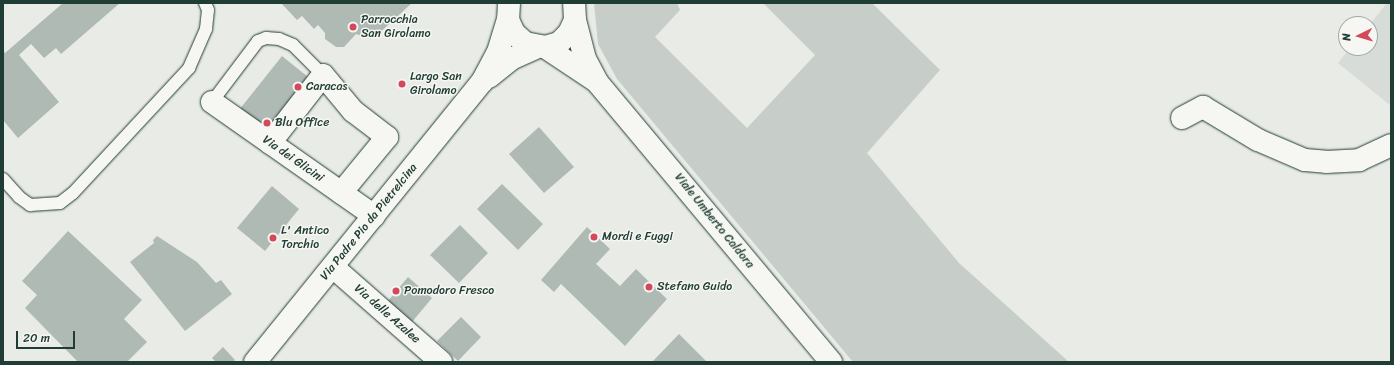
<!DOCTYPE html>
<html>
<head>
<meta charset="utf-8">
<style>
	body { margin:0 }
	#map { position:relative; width:1394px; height:365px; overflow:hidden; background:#e9ebe7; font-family:Sriracha,sans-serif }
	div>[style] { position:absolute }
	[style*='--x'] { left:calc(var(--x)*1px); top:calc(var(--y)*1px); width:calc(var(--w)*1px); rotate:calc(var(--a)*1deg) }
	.built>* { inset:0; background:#d8dcd8 }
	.green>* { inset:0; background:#c7cec9 }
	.building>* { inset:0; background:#b0bab5 }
	.roads { filter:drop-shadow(0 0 1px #1f3d34) drop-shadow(0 0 1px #1f3d34) }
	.service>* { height:12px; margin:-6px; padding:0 6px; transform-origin:6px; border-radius:6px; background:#f6f6f2 }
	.minor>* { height:22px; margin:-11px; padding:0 11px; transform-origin:11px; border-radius:11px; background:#f6f6f2 }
	.tertiary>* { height:22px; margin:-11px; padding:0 11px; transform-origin:11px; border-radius:11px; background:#f6f6f2 }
	.dots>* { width:11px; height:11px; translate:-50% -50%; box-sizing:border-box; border:2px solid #f6f6f2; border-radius:50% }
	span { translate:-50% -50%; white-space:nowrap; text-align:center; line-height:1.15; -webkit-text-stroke:3px #f6f6f2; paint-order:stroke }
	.poi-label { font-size:12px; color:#1f3d34 }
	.left { translate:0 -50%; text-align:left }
	.street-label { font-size:12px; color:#1f3d34 }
	.frame { position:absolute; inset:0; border:4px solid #1f3d34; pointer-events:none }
	.north { position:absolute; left:1338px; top:16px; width:40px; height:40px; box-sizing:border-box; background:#f6f6f2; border:1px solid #a0aca6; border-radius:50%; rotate:265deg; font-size:11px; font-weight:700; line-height:16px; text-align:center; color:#1f3d34 }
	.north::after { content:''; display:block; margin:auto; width:14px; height:18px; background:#d1495b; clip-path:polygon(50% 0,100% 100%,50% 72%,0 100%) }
	.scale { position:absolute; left:16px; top:331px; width:59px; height:18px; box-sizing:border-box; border:2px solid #1f3d34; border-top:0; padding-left:5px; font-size:12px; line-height:14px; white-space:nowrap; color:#1f3d34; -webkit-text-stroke:3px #f6f6f2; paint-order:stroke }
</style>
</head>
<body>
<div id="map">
	<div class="built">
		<div style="clip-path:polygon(1387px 3px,1391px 3px,1391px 106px,1338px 63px,1350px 48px,1370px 48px,1370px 24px)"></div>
	</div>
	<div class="green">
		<div style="clip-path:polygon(594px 3px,677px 3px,680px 10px,655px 37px,747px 128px,815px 55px,763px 3px,872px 3px,940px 70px,867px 153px,959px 263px,1069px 362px,853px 362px,617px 79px,598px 44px)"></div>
	</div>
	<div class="building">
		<div style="clip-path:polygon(63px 3px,120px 3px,61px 54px,56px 48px,44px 58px,31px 44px,19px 55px,59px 102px,18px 138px,3px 120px,3px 50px,5px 53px)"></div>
		<div style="clip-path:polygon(281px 3px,412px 3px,376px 36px,367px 38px,356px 34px,344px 47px,336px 47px,325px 39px,325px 33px,318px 25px,314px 29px,302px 16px,297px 20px)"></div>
		<div style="clip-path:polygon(282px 56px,308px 77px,265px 131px,239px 110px)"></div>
		<div style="clip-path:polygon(539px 127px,574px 167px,544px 193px,509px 154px)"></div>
		<div style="clip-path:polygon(502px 184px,543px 224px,518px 250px,477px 209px)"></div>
		<div style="clip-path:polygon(272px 186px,299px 209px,265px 251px,237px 228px)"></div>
		<div style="clip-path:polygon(460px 225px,488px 253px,459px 283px,430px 255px)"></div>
		<div style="clip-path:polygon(587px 227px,610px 249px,596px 264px,620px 286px,636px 269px,667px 299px,625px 346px,561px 284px,554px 292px,541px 280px)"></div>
		<div style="clip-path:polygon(68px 231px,142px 300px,124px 319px,147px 342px,127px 362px,78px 362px,25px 308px,37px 295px,22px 281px)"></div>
		<div style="clip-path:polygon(157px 236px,197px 262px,216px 283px,221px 280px,232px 294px,185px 331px,130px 262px,154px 243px,153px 240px)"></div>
		<div style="clip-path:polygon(408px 277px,432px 298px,412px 322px,388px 301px)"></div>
		<div style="clip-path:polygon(461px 317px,481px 337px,458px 361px,437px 341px)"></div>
		<div style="clip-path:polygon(679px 334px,707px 362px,652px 362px)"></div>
		<div style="clip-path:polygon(223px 347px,235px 360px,233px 362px,216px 362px,212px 358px)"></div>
	</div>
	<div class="roads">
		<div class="service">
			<div style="--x:212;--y:102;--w:76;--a:-53"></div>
			<div style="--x:258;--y:41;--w:9;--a:-21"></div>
			<div style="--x:266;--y:38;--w:13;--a:4"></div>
			<div style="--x:279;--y:39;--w:15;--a:23"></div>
			<div style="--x:293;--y:45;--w:42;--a:45"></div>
			<div style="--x:3;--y:179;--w:24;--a:48"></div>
			<div style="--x:19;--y:197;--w:14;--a:36"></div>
			<div style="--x:30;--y:205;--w:30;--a:-4"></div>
			<div style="--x:60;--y:203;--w:16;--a:-38"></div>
			<div style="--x:73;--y:193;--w:171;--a:-47.1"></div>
			<div style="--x:189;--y:68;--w:43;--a:-66.4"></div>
			<div style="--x:206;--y:29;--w:19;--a:-84"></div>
			<div style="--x:208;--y:10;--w:8;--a:-113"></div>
		</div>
		<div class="minor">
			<div style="--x:212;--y:102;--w:198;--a:35.1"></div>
			<div style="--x:1182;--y:118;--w:24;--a:-28"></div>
			<div style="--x:1203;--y:107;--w:64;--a:31"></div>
			<div style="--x:1258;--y:140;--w:51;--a:23.1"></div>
			<div style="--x:1305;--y:160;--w:21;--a:5"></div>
			<div style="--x:1326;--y:162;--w:33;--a:-3"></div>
			<div style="--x:1359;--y:160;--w:35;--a:-25"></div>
			<div style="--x:270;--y:143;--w:86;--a:-52.1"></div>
			<div style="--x:323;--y:75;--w:47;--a:50.2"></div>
			<div style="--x:353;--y:111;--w:43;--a:37.4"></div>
			<div style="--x:387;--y:137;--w:72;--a:129.4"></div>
			<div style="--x:333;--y:267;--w:144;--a:41.3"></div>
		</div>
		<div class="tertiary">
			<div style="--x:509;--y:3;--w:17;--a:93"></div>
			<div style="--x:508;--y:20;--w:14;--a:65"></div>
			<div style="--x:514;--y:33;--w:15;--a:42"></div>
			<div style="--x:525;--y:43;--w:20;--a:11"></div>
			<div style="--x:545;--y:47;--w:15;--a:-16"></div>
			<div style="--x:559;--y:43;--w:14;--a:-45"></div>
			<div style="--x:569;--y:33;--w:14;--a:-65"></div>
			<div style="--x:575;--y:20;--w:17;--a:-93"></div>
			<div style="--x:575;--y:20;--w:40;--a:75.6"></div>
			<div style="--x:585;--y:59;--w:26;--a:62"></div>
			<div style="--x:597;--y:82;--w:365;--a:50.1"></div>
			<div style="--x:545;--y:47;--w:61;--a:33.7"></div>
			<div style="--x:489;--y:77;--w:28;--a:-39"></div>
			<div style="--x:511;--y:59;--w:30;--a:-24"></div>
			<div style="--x:255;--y:362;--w:360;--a:-51"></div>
			<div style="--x:482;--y:82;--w:34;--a:-62"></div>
			<div style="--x:498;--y:52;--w:34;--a:-73"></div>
		</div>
	</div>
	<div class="dots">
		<div style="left:353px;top:27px;background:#d1495b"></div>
		<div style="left:402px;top:84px;background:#d1495b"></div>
		<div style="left:298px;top:87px;background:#d1495b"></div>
		<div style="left:267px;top:123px;background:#d1495b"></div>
		<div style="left:594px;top:237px;background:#d1495b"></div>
		<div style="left:273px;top:238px;background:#d1495b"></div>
		<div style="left:649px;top:287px;background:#d1495b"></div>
		<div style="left:396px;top:291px;background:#d1495b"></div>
	</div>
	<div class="poi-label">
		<span class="left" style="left:361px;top:27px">Parrocchia<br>San Girolamo</span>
		<span class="left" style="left:410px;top:84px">Largo San<br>Girolamo</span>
		<span class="left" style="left:306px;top:87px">Caracas</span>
		<span class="left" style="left:275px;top:123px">Blu Office</span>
		<span class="left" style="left:281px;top:238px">L' Antico<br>Torchio</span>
		<span class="left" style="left:602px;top:237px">Mordi e Fuggi</span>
		<span class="left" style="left:657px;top:287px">Stefano Guido</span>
		<span class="left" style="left:404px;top:291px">Pomodoro Fresco</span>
	</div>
	<div class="street-label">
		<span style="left:293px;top:159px;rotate:35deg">Via dei Glicini</span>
		<span style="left:714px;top:221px;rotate:51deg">Viale Umberto Caldora</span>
		<span style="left:369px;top:222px;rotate:-51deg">Via Padre Pio da Pietrelcina</span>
		<span style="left:387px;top:314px;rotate:41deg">Via delle Azalee</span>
	</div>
	<div class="frame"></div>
	<div class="north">N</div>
	<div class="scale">20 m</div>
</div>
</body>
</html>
